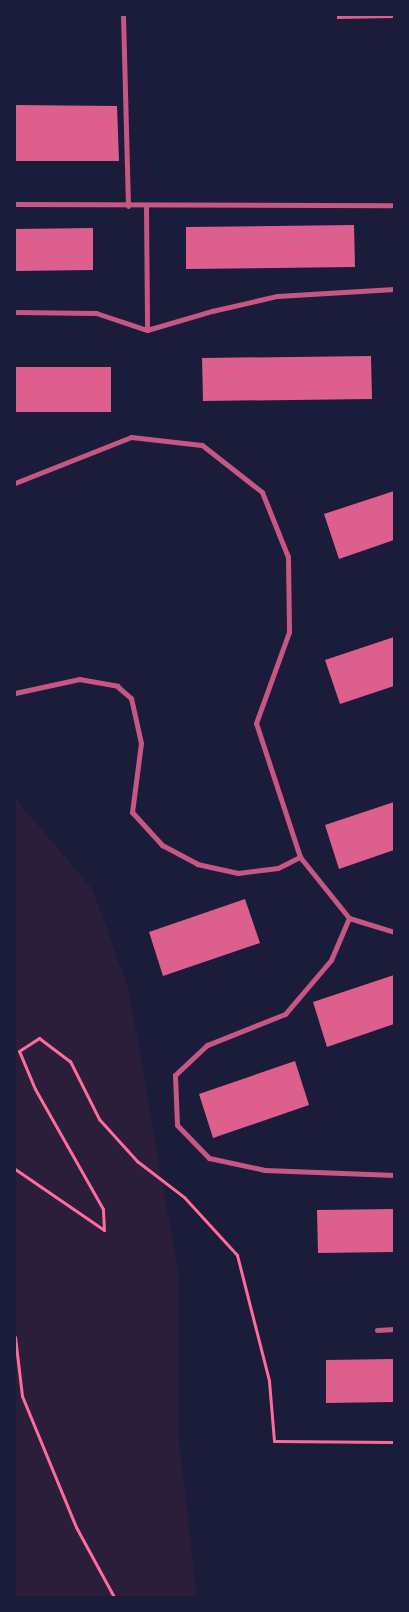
<!DOCTYPE html>
<html>
<head>
<meta charset="utf-8">
<style>
	body { margin:0 }
	#map { position:relative; width:409px; height:1612px; overflow:hidden; background:#1b1b3a; font-family:Montserrat,sans-serif }
	div>[style] { position:absolute }
	[style*='--x'] { left:calc(var(--x)*1px); top:calc(var(--y)*1px); width:calc(var(--w)*1px); rotate:calc(var(--a)*1deg) }
	.green>* { inset:0; background:#2a1e3b }
	.building>* { inset:0; background:#dd5f8e }
	.path>* { height:3px; margin:-1.5px; padding:0 1.5px; transform-origin:1.5px; border-radius:1.5px; background:#ff6b9d }
	.minor>* { height:5px; margin:-2.5px; padding:0 2.5px; transform-origin:2.5px; border-radius:2.5px; background:#c65784 }
	span { translate:-50% -50%; white-space:nowrap; text-align:center; line-height:1.15; -webkit-text-stroke:4px #1b1b3a; paint-order:stroke }
	.frame { position:absolute; inset:0; border:16px solid #1b1b3a; pointer-events:none }
</style>
</head>
<body>
<div id="map">
	<div class="green">
		<div style="clip-path:polygon(15px 798px,93px 890px,129px 991px,178px 1272px,178px 1432px,197px 1597px,15px 1597px)"></div>
	</div>
	<div class="building">
		<div style="clip-path:polygon(337px 15px,394px 15px,394px 18px,337px 19px)"></div>
		<div style="clip-path:polygon(15px 105px,117px 106px,119px 161px,15px 161px)"></div>
		<div style="clip-path:polygon(354px 225px,355px 267px,186px 269px,186px 227px)"></div>
		<div style="clip-path:polygon(93px 228px,93px 270px,15px 271px,15px 229px)"></div>
		<div style="clip-path:polygon(371px 356px,372px 399px,203px 401px,202px 358px)"></div>
		<div style="clip-path:polygon(15px 367px,111px 367px,111px 412px,15px 412px)"></div>
		<div style="clip-path:polygon(394px 491px,394px 540px,339px 559px,324px 514px)"></div>
		<div style="clip-path:polygon(394px 637px,394px 686px,340px 704px,325px 660px)"></div>
		<div style="clip-path:polygon(394px 802px,394px 850px,339px 869px,325px 825px)"></div>
		<div style="clip-path:polygon(245px 899px,260px 943px,163px 976px,149px 932px)"></div>
		<div style="clip-path:polygon(394px 975px,394px 1024px,327px 1047px,313px 1002px)"></div>
		<div style="clip-path:polygon(295px 1061px,309px 1105px,213px 1138px,199px 1094px)"></div>
		<div style="clip-path:polygon(394px 1209px,394px 1252px,318px 1253px,317px 1210px)"></div>
		<div style="clip-path:polygon(394px 1359px,394px 1402px,326px 1403px,326px 1360px)"></div>
	</div>
	<div class="path">
		<div style="--x:15;--y:1169;--w:108;--a:34.4"></div>
		<div style="--x:104;--y:1230;--w:21;--a:-93"></div>
		<div style="--x:103;--y:1209;--w:138;--a:-119.5"></div>
		<div style="--x:35;--y:1089;--w:41;--a:-112.8"></div>
		<div style="--x:19;--y:1051;--w:24;--a:-33"></div>
		<div style="--x:39;--y:1038;--w:39;--a:37"></div>
		<div style="--x:70;--y:1061;--w:65;--a:63.4"></div>
		<div style="--x:99;--y:1119;--w:57;--a:47.9"></div>
		<div style="--x:137;--y:1161;--w:59;--a:37.5"></div>
		<div style="--x:184;--y:1197;--w:79;--a:47.6"></div>
		<div style="--x:237;--y:1255;--w:130;--a:75.7"></div>
		<div style="--x:269;--y:1381;--w:60;--a:85.2"></div>
		<div style="--x:274;--y:1441;--w:120;--a:0.5"></div>
		<div style="--x:15;--y:1337;--w:59;--a:83.2"></div>
		<div style="--x:22;--y:1396;--w:142;--a:67.6"></div>
		<div style="--x:76;--y:1527;--w:80;--a:61.5"></div>
	</div>
	<div class="minor">
		<div style="--x:123;--y:15;--w:191;--a:88.5"></div>
		<div style="--x:15;--y:204;--w:379;--a:0.2"></div>
		<div style="--x:146;--y:206;--w:124;--a:89.5"></div>
		<div style="--x:15;--y:312;--w:81;--a:0.7"></div>
		<div style="--x:96;--y:313;--w:54;--a:18.4"></div>
		<div style="--x:147;--y:330;--w:68;--a:-16.3"></div>
		<div style="--x:212;--y:311;--w:67;--a:-13"></div>
		<div style="--x:277;--y:296;--w:117;--a:-3.4"></div>
		<div style="--x:15;--y:483;--w:125;--a:-21.6"></div>
		<div style="--x:131;--y:437;--w:71;--a:6.4"></div>
		<div style="--x:202;--y:445;--w:76;--a:38.1"></div>
		<div style="--x:262;--y:492;--w:70;--a:68.2"></div>
		<div style="--x:288;--y:557;--w:75;--a:89.2"></div>
		<div style="--x:289;--y:632;--w:97;--a:109.9"></div>
		<div style="--x:256;--y:723;--w:141;--a:71.8"></div>
		<div style="--x:300;--y:857;--w:78;--a:51.2"></div>
		<div style="--x:349;--y:918;--w:47;--a:17.3"></div>
		<div style="--x:15;--y:693;--w:66;--a:-12.3"></div>
		<div style="--x:79;--y:679;--w:39;--a:10"></div>
		<div style="--x:117;--y:686;--w:18;--a:41"></div>
		<div style="--x:131;--y:698;--w:46;--a:77.5"></div>
		<div style="--x:141;--y:743;--w:70;--a:97.4"></div>
		<div style="--x:132;--y:812;--w:45;--a:47.7"></div>
		<div style="--x:162;--y:845;--w:40;--a:28"></div>
		<div style="--x:197;--y:864;--w:42;--a:12.4"></div>
		<div style="--x:238;--y:873;--w:40;--a:-7.1"></div>
		<div style="--x:278;--y:868;--w:25;--a:-27"></div>
		<div style="--x:349;--y:918;--w:46;--a:113.2"></div>
		<div style="--x:331;--y:960;--w:71;--a:130.4"></div>
		<div style="--x:285;--y:1014;--w:84;--a:158.3"></div>
		<div style="--x:207;--y:1045;--w:44;--a:136.8"></div>
		<div style="--x:175;--y:1075;--w:50;--a:87.7"></div>
		<div style="--x:177;--y:1125;--w:46;--a:45.9"></div>
		<div style="--x:209;--y:1158;--w:57;--a:12.1"></div>
		<div style="--x:265;--y:1170;--w:129;--a:2.2"></div>
		<div style="--x:377;--y:1330;--w:17;--a:-3"></div>
	</div>
	<div class="frame"></div>
</div>
</body>
</html>
